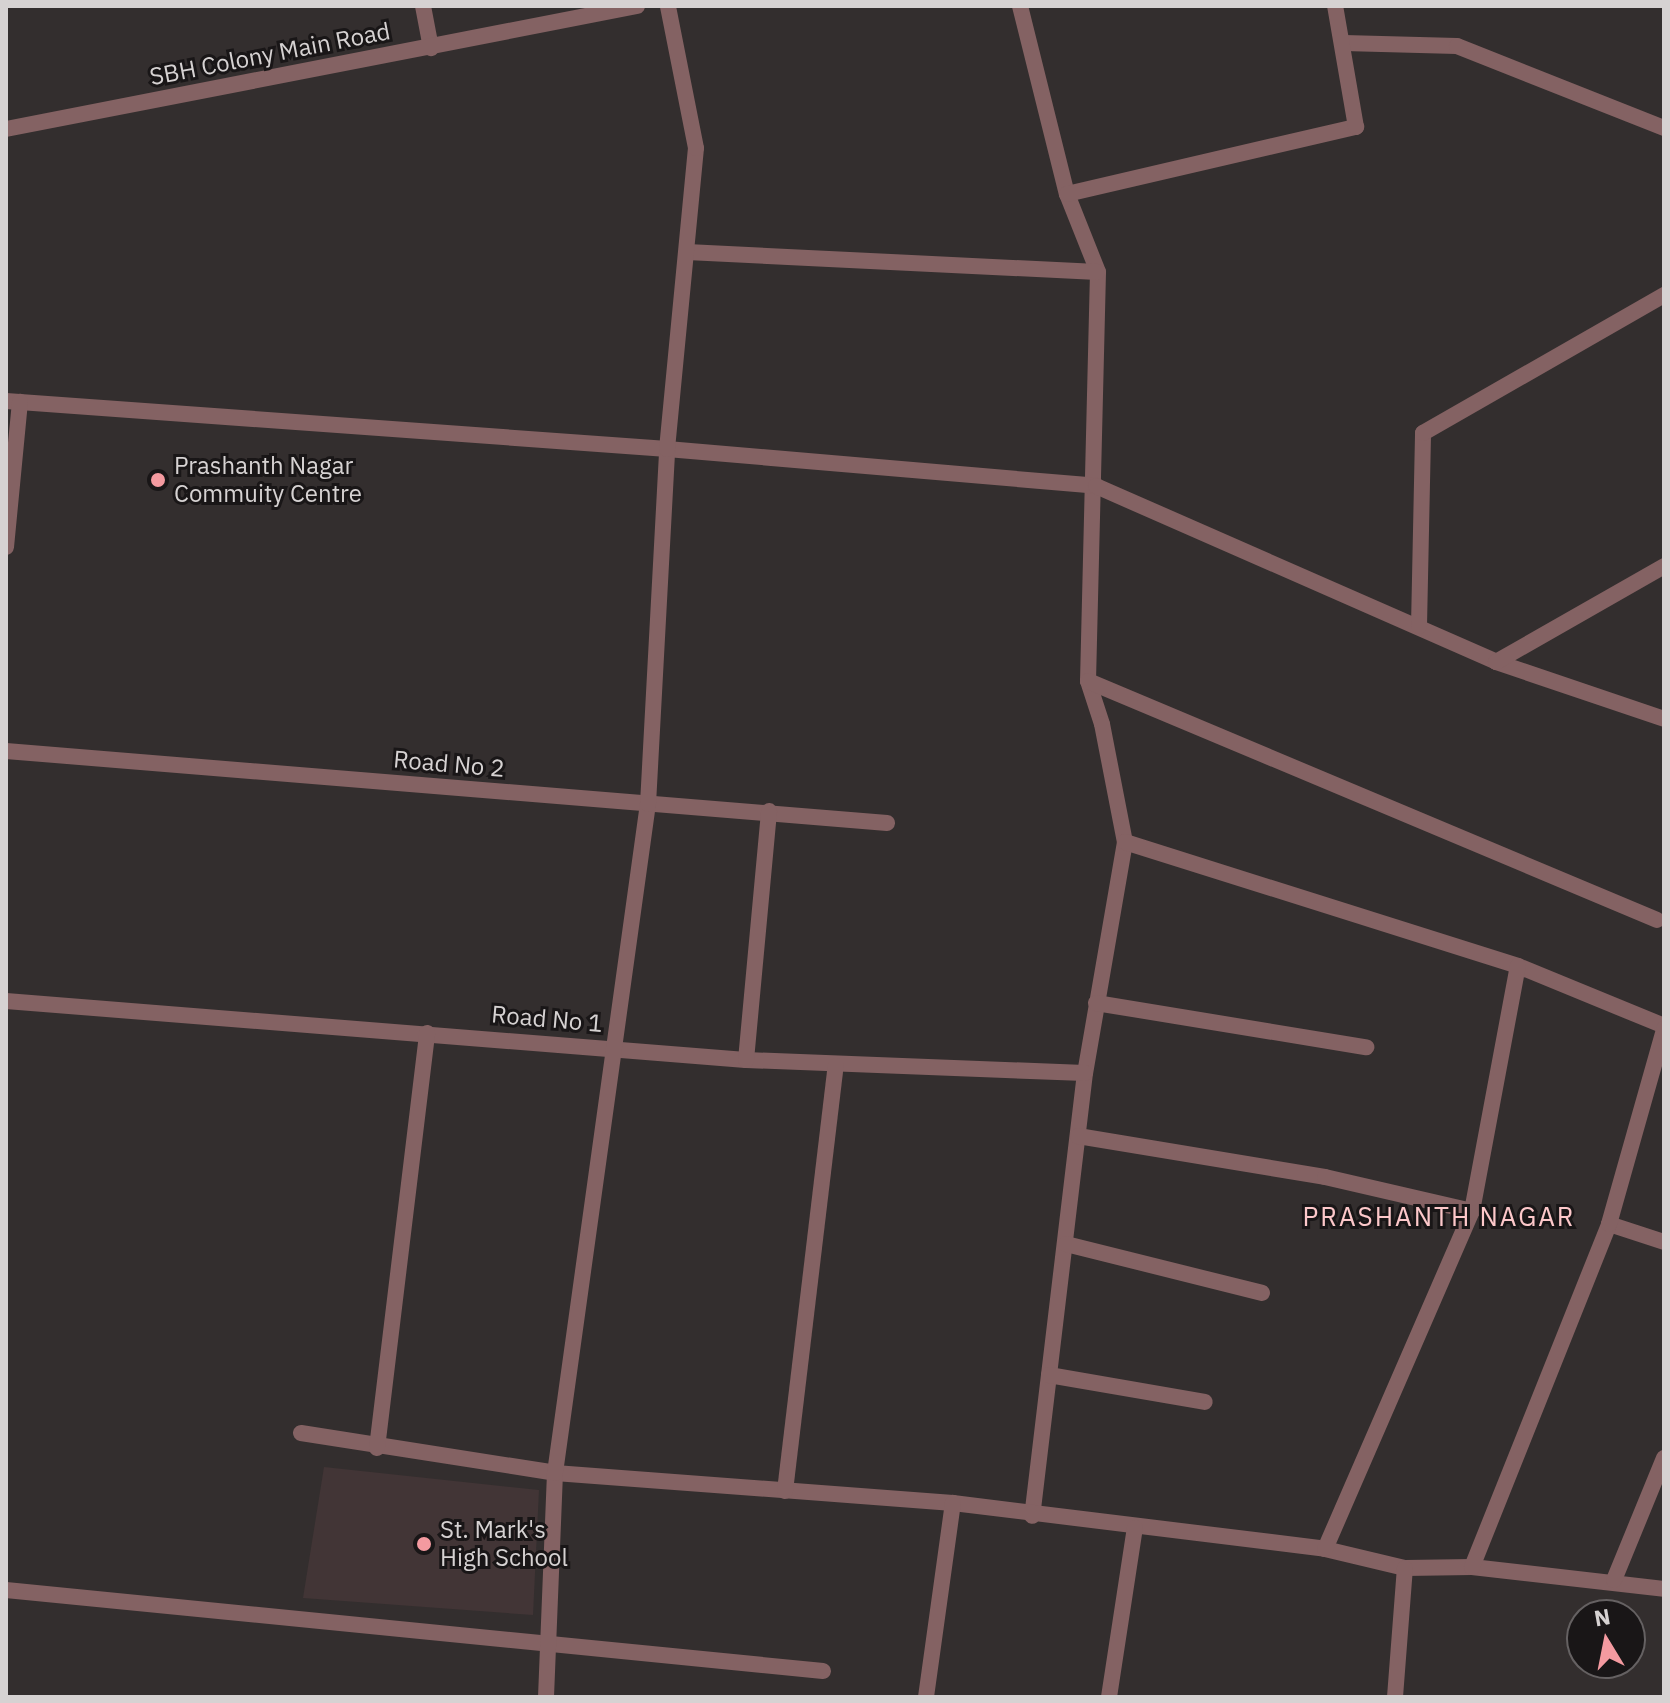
<!DOCTYPE html>
<html>
<head>
<meta charset="utf-8">
<style>
	body { margin:0 }
	#map { position:relative; width:1670px; height:1703px; overflow:hidden; background:#332e2e; font-family:"IBM Plex Sans",sans-serif }
	div>[style] { position:absolute }
	[style*='--x'] { left:calc(var(--x)*1px); top:calc(var(--y)*1px); width:calc(var(--w)*1px); rotate:calc(var(--a)*1deg) }
	.built>* { inset:0; background:#423536 }
	.street>* { height:16px; margin:-8px; padding:0 8px; transform-origin:8px; border-radius:8px; background:#846263 }
	.dots>* { width:22px; height:22px; translate:-50% -50%; box-sizing:border-box; border:4px solid #191617; border-radius:50% }
	span { translate:-50% -50%; white-space:nowrap; text-align:center; line-height:1.15; -webkit-text-stroke:6px #191617; paint-order:stroke }
	.street-label { font-size:24px; color:#d6d2d2 }
	.poi-label { font-size:24px; color:#d6d2d2 }
	.left { translate:0 -50%; text-align:left }
	.neighbourhood-label { font-size:26px; color:#fdc8ca; letter-spacing:2px }
	.frame { position:absolute; inset:0; border:8px solid #d6d2d2; pointer-events:none }
	.north { position:absolute; left:1566px; top:1599px; width:80px; height:80px; box-sizing:border-box; background:#191617; border:2px solid #656162; border-radius:50%; rotate:350deg; font-size:22px; font-weight:700; line-height:32px; text-align:center; color:#d6d2d2 }
	.north::after { content:''; display:block; margin:auto; width:28px; height:36px; background:#f49aa0; clip-path:polygon(50% 0,100% 100%,50% 72%,0 100%) }
</style>
</head>
<body>
<div id="map">
	<div class="built">
		<div style="clip-path:polygon(324px 1467px,539px 1490px,533px 1615px,303px 1598px)"></div>
	</div>
	<div class="street">
		<div style="--x:423;--y:6;--w:43;--a:79.2"></div>
		<div style="--x:1020;--y:6;--w:194;--a:76"></div>
		<div style="--x:1067;--y:194;--w:84;--a:68.3"></div>
		<div style="--x:1098;--y:272;--w:409;--a:91.4"></div>
		<div style="--x:1088;--y:681;--w:45;--a:72"></div>
		<div style="--x:1102;--y:724;--w:120;--a:79"></div>
		<div style="--x:1125;--y:842;--w:234;--a:99.8"></div>
		<div style="--x:1085;--y:1073;--w:446;--a:96.8"></div>
		<div style="--x:1344;--y:43;--w:113;--a:1.5"></div>
		<div style="--x:1457;--y:46;--w:223;--a:21.6"></div>
		<div style="--x:6;--y:129;--w:643;--a:-11.03"></div>
		<div style="--x:1067;--y:194;--w:297;--a:-13.1"></div>
		<div style="--x:1356;--y:127;--w:123;--a:-99.8"></div>
		<div style="--x:687;--y:252;--w:411;--a:2.8"></div>
		<div style="--x:6;--y:401;--w:663;--a:4.15"></div>
		<div style="--x:667;--y:449;--w:431;--a:4.9"></div>
		<div style="--x:1096;--y:486;--w:437;--a:23.7"></div>
		<div style="--x:1496;--y:662;--w:177;--a:18.7"></div>
		<div style="--x:6;--y:547;--w:146;--a:-84.5"></div>
		<div style="--x:1419;--y:626;--w:193;--a:-88.8"></div>
		<div style="--x:1423;--y:433;--w:278;--a:-29.8"></div>
		<div style="--x:1496;--y:662;--w:193;--a:-29.7"></div>
		<div style="--x:1088;--y:681;--w:617;--a:22.78"></div>
		<div style="--x:6;--y:751;--w:884;--a:4.67"></div>
		<div style="--x:1125;--y:842;--w:412;--a:17.5"></div>
		<div style="--x:1518;--y:966;--w:158;--a:22.3"></div>
		<div style="--x:6;--y:1001;--w:742;--a:4.56"></div>
		<div style="--x:746;--y:1060;--w:339;--a:2.2"></div>
		<div style="--x:1096;--y:1003;--w:274;--a:9.3"></div>
		<div style="--x:746;--y:1060;--w:250;--a:-84.7"></div>
		<div style="--x:1078;--y:1136;--w:250;--a:9.4"></div>
		<div style="--x:1325;--y:1177;--w:151;--a:13"></div>
		<div style="--x:1609;--y:1224;--w:58;--a:18.1"></div>
		<div style="--x:1066;--y:1244;--w:202;--a:14"></div>
		<div style="--x:1049;--y:1375;--w:158;--a:9.8"></div>
		<div style="--x:301;--y:1433;--w:257;--a:8.9"></div>
		<div style="--x:555;--y:1473;--w:399;--a:4.3"></div>
		<div style="--x:953;--y:1503;--w:375;--a:7"></div>
		<div style="--x:1325;--y:1549;--w:82;--a:13.4"></div>
		<div style="--x:1405;--y:1568;--w:67;--a:-0.9"></div>
		<div style="--x:1472;--y:1567;--w:193;--a:6.5"></div>
		<div style="--x:377;--y:1448;--w:418;--a:-83.1"></div>
		<div style="--x:785;--y:1491;--w:428;--a:-83.2"></div>
		<div style="--x:1325;--y:1549;--w:369;--a:-66.5"></div>
		<div style="--x:1472;--y:1211;--w:249;--a:-79.4"></div>
		<div style="--x:1472;--y:1567;--w:369;--a:-68.2"></div>
		<div style="--x:1609;--y:1224;--w:203;--a:-74.2"></div>
		<div style="--x:1614;--y:1580;--w:132;--a:-67.7"></div>
		<div style="--x:6;--y:1590;--w:821;--a:5.66"></div>
		<div style="--x:546;--y:1697;--w:224;--a:-87.7"></div>
		<div style="--x:555;--y:1473;--w:675;--a:-82.09"></div>
		<div style="--x:648;--y:804;--w:356;--a:-86.9"></div>
		<div style="--x:667;--y:449;--w:302;--a:-84.5"></div>
		<div style="--x:696;--y:148;--w:145;--a:-101.2"></div>
		<div style="--x:926;--y:1697;--w:196;--a:-82.1"></div>
		<div style="--x:1109;--y:1697;--w:171;--a:-81.3"></div>
		<div style="--x:1395;--y:1697;--w:129;--a:-85.6"></div>
	</div>
	<div class="dots">
		<div style="left:158px;top:480px;background:#f49aa0"></div>
		<div style="left:424px;top:1544px;background:#f49aa0"></div>
	</div>
	<div class="street-label">
		<span style="left:270px;top:54px;rotate:-11deg">SBH Colony Main Road</span>
		<span style="left:449px;top:764px;rotate:5deg">Road No 2</span>
		<span style="left:547px;top:1019px;rotate:5deg">Road No 1</span>
	</div>
	<div class="poi-label">
		<span class="left" style="left:174px;top:480px">Prashanth Nagar<br>Commuity Centre</span>
		<span class="left" style="left:440px;top:1544px">St. Mark's<br>High School</span>
	</div>
	<div class="neighbourhood-label">
		<span style="left:1439px;top:1217px">PRASHANTH NAGAR</span>
	</div>
	<div class="frame"></div>
	<div class="north">N</div>
</div>
</body>
</html>
